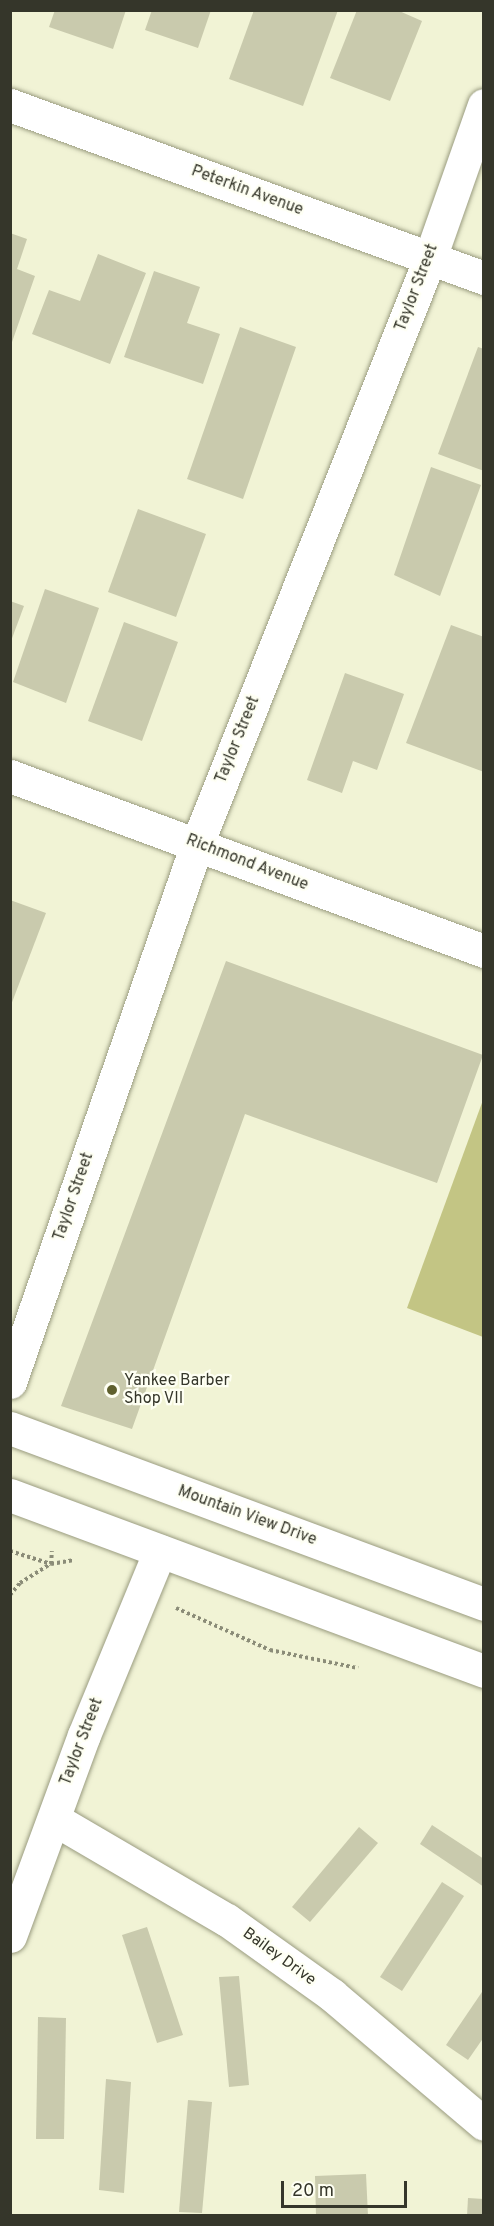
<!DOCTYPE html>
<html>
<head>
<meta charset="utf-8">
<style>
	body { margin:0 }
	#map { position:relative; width:494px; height:2226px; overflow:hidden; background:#f1f3d5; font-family:Overpass,sans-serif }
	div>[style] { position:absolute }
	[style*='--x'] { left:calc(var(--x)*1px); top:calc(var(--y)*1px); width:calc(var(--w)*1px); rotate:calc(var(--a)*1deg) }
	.green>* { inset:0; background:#c3c584 }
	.building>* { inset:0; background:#c9caad }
	.path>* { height:4px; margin-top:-2px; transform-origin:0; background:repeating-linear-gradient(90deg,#8b8c78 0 3px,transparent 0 6px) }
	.roads { filter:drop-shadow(0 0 2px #9a9c80) drop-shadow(0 0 2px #9a9c80) }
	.street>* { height:33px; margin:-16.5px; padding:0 16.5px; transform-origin:16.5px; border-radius:16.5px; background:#fff }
	.secondary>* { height:33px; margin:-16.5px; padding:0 16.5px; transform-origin:16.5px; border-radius:16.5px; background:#fff }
	.dots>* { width:16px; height:16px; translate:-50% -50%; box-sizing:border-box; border:3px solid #fefff3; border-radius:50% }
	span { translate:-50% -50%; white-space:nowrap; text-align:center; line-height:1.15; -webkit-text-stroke:4.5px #fefff3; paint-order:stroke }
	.street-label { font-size:16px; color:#35362a }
	.poi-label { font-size:16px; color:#35362a }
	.left { translate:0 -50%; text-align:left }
	.frame { position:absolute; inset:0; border:12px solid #35362a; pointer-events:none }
	.scale { position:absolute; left:281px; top:2181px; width:126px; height:27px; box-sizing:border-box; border:3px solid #35362a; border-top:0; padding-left:8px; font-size:18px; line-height:21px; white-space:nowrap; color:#35362a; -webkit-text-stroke:4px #fefff3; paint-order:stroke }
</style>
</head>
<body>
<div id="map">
	<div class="green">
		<div style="clip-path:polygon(483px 1100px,484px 1337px,483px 1337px,407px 1308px)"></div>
	</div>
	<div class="building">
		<div style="clip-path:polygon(55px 10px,126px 10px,113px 49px,49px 27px)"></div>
		<div style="clip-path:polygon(152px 10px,211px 10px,198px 48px,145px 30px)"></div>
		<div style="clip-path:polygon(254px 10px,338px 10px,303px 106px,229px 79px)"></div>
		<div style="clip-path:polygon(357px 10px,397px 10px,422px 21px,390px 101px,330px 78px)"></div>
		<div style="clip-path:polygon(10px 233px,27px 239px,17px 269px,35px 276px,11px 345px)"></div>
		<div style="clip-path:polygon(98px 254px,146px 273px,110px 364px,32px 334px,49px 290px,80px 301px)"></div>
		<div style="clip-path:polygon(154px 271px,200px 287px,187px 323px,220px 334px,203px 384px,124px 357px)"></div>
		<div style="clip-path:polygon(240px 327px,296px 347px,243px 499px,187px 479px)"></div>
		<div style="clip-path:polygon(478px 347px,484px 349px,484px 471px,438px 454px)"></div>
		<div style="clip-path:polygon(431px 467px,481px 485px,440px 596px,394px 575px)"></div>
		<div style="clip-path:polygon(138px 509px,206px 534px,176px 617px,108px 592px)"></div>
		<div style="clip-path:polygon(45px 589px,99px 608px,66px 703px,13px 682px)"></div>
		<div style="clip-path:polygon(10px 601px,24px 606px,11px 641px,10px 641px)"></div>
		<div style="clip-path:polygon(124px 622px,178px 642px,142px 741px,88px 721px)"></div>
		<div style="clip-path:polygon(451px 625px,484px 637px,484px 772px,406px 743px)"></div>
		<div style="clip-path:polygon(345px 673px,404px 694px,377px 770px,353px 761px,342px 793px,307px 780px)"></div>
		<div style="clip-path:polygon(10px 900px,46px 913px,11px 1005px,10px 1005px)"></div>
		<div style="clip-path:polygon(226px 961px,483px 1055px,437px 1183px,245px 1114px,132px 1429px,61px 1406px)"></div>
		<div style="clip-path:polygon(432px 1825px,484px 1859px,484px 1887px,420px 1844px)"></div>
		<div style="clip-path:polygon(359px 1827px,378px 1843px,310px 1922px,292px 1907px)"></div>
		<div style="clip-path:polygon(442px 1882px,464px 1896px,402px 1991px,380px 1977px)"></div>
		<div style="clip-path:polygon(147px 1927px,183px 2035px,157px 2043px,122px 1935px)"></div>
		<div style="clip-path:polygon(239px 1976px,249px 2085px,229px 2087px,219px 1977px)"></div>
		<div style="clip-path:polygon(484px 1989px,484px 2037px,468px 2060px,446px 2045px)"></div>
		<div style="clip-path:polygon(38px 2017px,66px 2018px,64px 2139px,36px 2139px)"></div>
		<div style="clip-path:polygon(106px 2079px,131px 2082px,124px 2193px,99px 2190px)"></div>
		<div style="clip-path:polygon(188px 2100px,212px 2102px,202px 2213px,179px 2212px)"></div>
		<div style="clip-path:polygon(366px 2174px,368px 2216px,316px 2216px,315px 2176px)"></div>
		<div style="clip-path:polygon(468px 2198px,484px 2199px,484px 2216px,467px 2216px)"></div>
	</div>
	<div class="path">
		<div style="--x:10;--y:1551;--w:43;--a:17.6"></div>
		<div style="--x:51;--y:1564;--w:13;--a:-86"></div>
		<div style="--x:10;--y:1595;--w:16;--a:-50"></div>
		<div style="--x:20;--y:1583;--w:36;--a:-32"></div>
		<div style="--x:51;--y:1564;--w:22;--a:-10"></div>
		<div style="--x:176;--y:1608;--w:103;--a:24.1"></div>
		<div style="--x:270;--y:1650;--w:90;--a:11.6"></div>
	</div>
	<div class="roads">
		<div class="street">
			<div style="--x:10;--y:105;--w:505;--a:20.05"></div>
			<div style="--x:10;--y:776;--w:505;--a:20.26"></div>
			<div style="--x:10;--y:1382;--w:570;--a:-70.83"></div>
			<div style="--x:197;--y:844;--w:631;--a:-68.32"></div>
			<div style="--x:430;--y:258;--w:162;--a:-70.6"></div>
			<div style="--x:54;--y:1819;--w:200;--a:30.3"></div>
			<div style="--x:227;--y:1920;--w:129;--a:35.5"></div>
			<div style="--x:332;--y:1995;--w:199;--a:40.3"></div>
			<div style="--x:10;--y:1936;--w:214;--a:-69.8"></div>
			<div style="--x:84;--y:1735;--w:199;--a:-67.6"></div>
		</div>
		<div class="secondary">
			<div style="--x:10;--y:1428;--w:506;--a:20.37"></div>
			<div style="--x:10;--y:1495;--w:506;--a:20.37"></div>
		</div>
	</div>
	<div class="dots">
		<div style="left:112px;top:1390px;background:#5f602e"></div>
	</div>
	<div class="street-label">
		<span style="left:247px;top:191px;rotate:20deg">Peterkin Avenue</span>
		<span style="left:417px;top:288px;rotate:-69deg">Taylor Street</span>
		<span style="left:238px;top:740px;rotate:-68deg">Taylor Street</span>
		<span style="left:247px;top:863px;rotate:21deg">Richmond Avenue</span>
		<span style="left:74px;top:1197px;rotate:-71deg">Taylor Street</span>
		<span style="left:247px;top:1516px;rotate:20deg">Mountain View Drive</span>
		<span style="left:82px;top:1742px;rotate:-69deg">Taylor Street</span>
		<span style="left:279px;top:1957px;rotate:36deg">Bailey Drive</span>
	</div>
	<div class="poi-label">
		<span class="left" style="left:124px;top:1390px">Yankee Barber<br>Shop VII</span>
	</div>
	<div class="frame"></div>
	<div class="scale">20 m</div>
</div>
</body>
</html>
